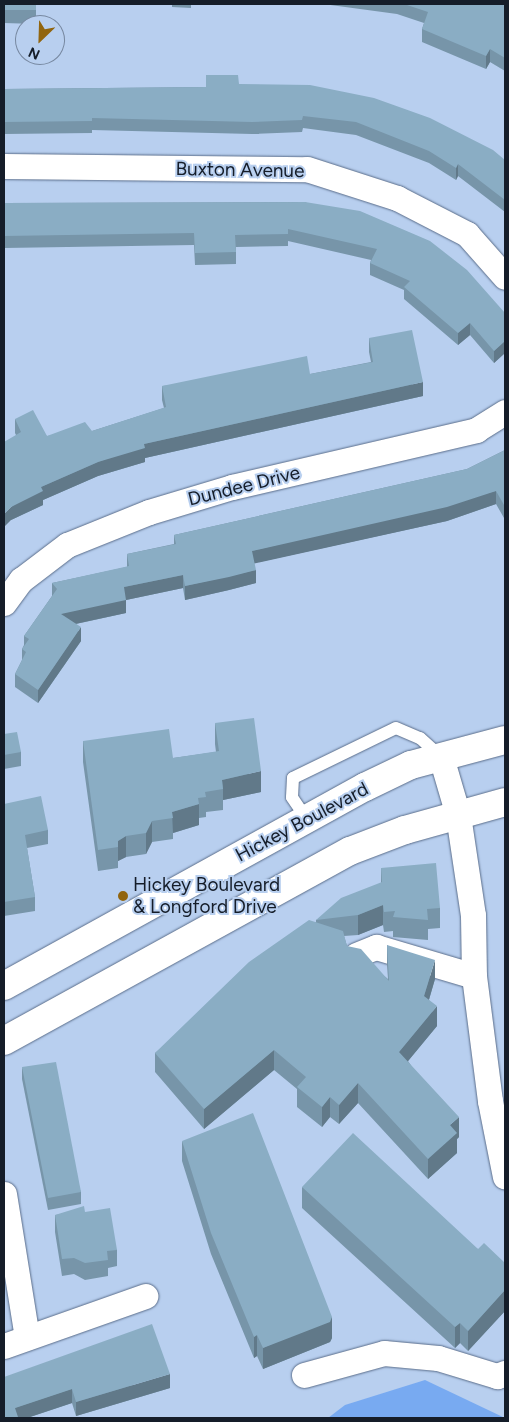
<!DOCTYPE html>
<html>
<head>
<meta charset="utf-8">
<style>
	body { margin:0 }
	#map { position:relative; width:509px; height:1422px; overflow:hidden; background:#b8cfef; font-family:Figtree,sans-serif }
	div>[style] { position:absolute }
	[style*='--x'] { left:calc(var(--x)*1px); top:calc(var(--y)*1px); width:calc(var(--w)*1px); rotate:calc(var(--a)*1deg) }
	.green>* { inset:0; background:#78aaf1 }
	.roads { filter:drop-shadow(0 0 1px #5a6d8a) drop-shadow(0 0 1px #5a6d8a) }
	.lane>* { height:12px; margin:-6px; padding:0 6px; transform-origin:6px; border-radius:6px; background:#fff }
	.street>* { height:25px; margin:-12.5px; padding:0 12.5px; transform-origin:12.5px; border-radius:12.5px; background:#fff }
	.secondary>* { height:28px; margin:-14px; padding:0 14px; transform-origin:14px; border-radius:14px; background:#fff }
	.wall>* { inset:0; background:#7795a9 }
	.shaded-wall>* { inset:0; background:#617989 }
	.building>* { inset:0; background:#8aadc4 }
	.dots>* { width:14px; height:14px; translate:-50% -50%; box-sizing:border-box; border:2px solid #b8cfef; border-radius:50% }
	span { translate:-50% -50%; white-space:nowrap; text-align:center; line-height:1.15; -webkit-text-stroke:4px #b8cfef; paint-order:stroke }
	.street-label { font-size:19px; color:#151d29 }
	.poi-label { font-size:19px; color:#151d29 }
	.left { translate:0 -50%; text-align:left }
	.frame { position:absolute; inset:0; border:5px solid #151d29; pointer-events:none }
	.north { position:absolute; left:15px; top:15px; width:50px; height:50px; box-sizing:border-box; background:#b8cfef; border:1px solid #7788a0; border-radius:50%; rotate:204deg; font-size:14px; font-weight:700; line-height:20px; text-align:center; color:#151d29 }
	.north::after { content:''; display:block; margin:auto; width:18px; height:22px; background:#91650f; clip-path:polygon(50% 0,100% 100%,50% 72%,0 100%) }
</style>
</head>
<body>
<div id="map">
	<div class="green">
		<div style="clip-path:polygon(425px 1380px,505px 1418px,328px 1418px,345px 1405px)"></div>
	</div>
	<div class="roads">
		<div class="lane">
			<div style="--x:306;--y:818;--w:25;--a:-124"></div>
			<div style="--x:292;--y:797;--w:19;--a:-87"></div>
			<div style="--x:293;--y:778;--w:114;--a:-25.9"></div>
			<div style="--x:396;--y:728;--w:26;--a:23"></div>
			<div style="--x:420;--y:738;--w:28;--a:42"></div>
		</div>
		<div class="street">
			<div style="--x:4;--y:166;--w:303;--a:0.6"></div>
			<div style="--x:307;--y:169;--w:95;--a:17.9"></div>
			<div style="--x:397;--y:198;--w:79;--a:27.2"></div>
			<div style="--x:467;--y:234;--w:57;--a:48.5"></div>
			<div style="--x:4;--y:603;--w:29;--a:-54"></div>
			<div style="--x:21;--y:580;--w:58;--a:-37.3"></div>
			<div style="--x:67;--y:545;--w:88;--a:-21.9"></div>
			<div style="--x:149;--y:512;--w:87;--a:-16.8"></div>
			<div style="--x:232;--y:487;--w:251;--a:-13.1"></div>
			<div style="--x:476;--y:430;--w:34;--a:-32"></div>
			<div style="--x:441;--y:757;--w:60;--a:73.7"></div>
			<div style="--x:458;--y:815;--w:101;--a:81.5"></div>
			<div style="--x:473;--y:915;--w:61;--a:89.1"></div>
			<div style="--x:474;--y:976;--w:126;--a:82.7"></div>
			<div style="--x:490;--y:1101;--w:77;--a:78.8"></div>
			<div style="--x:356;--y:955;--w:22;--a:-22"></div>
			<div style="--x:376;--y:947;--w:102;--a:16.5"></div>
			<div style="--x:4;--y:1194;--w:145;--a:80.9"></div>
			<div style="--x:4;--y:1346;--w:150;--a:-19.5"></div>
			<div style="--x:304;--y:1375;--w:83;--a:-15.4"></div>
			<div style="--x:384;--y:1353;--w:54;--a:5.3"></div>
			<div style="--x:438;--y:1358;--w:62;--a:17"></div>
			<div style="--x:497;--y:1376;--w:9;--a:-21"></div>
		</div>
		<div class="secondary">
			<div style="--x:4;--y:986;--w:412;--a:-28.9"></div>
			<div style="--x:365;--y:787;--w:51;--a:-25.6"></div>
			<div style="--x:411;--y:765;--w:97;--a:-14.9"></div>
			<div style="--x:4;--y:1041;--w:395;--a:-28.8"></div>
			<div style="--x:350;--y:851;--w:59;--a:-20.9"></div>
			<div style="--x:405;--y:830;--w:104;--a:-15.6"></div>
		</div>
	</div>
	<div class="wall">
		<div style="clip-path:polygon(4px 4px,36px 4px,36px 24px,4px 23px)"></div>
		<div style="clip-path:polygon(172px 4px,191px 4px,191px 8px,172px 7px)"></div>
		<div style="clip-path:polygon(323px 4px,499px 4px,505px 6px,505px 71px,490px 62px,486px 69px,422px 42px,422px 29px,424px 23px,397px 14px)"></div>
		<div style="clip-path:polygon(239px 84px,505px 160px,505px 212px,458px 176px,456px 180px,429px 163px,356px 135px,303px 128px,302px 132px,252px 134px,92px 130px,92px 133px,4px 134px,4px 89px,206px 87px)"></div>
		<div style="clip-path:polygon(305px 202px,505px 313px,505px 353px,494px 363px,470px 335px,458px 345px,404px 299px,404px 290px,370px 275px,370px 263px,371px 260px,288px 241px,288px 246px,236px 247px,236px 264px,195px 265px,194px 245px,4px 248px,4px 203px)"></div>
		<div style="clip-path:polygon(369px 338px,423px 396px,145px 458px,145px 462px,98px 476px,43px 500px,43px 505px,11px 520px,16px 435px,15px 433px,15px 419px,47px 436px,92px 431px,164px 408px,162px 400px,162px 386px,310px 374px,371px 362px,369px 352px)"></div>
		<div style="clip-path:polygon(505px 450px,504px 518px,496px 504px,447px 521px,254px 563px,256px 583px,229px 590px,185px 600px,183px 588px,126px 600px,126px 613px,76px 624px,81px 641px,38px 703px,15px 687px,15px 674px,22px 660px,22px 649px,24px 645px,24px 636px,52px 596px,52px 583px,127px 567px,127px 554px,174px 544px,174px 535px,467px 469px)"></div>
		<div style="clip-path:polygon(215px 723px,261px 792px,223px 800px,223px 810px,206px 812px,206px 817px,199px 818px,199px 825px,173px 833px,173px 839px,152px 842px,146px 854px,126px 857px,118px 861px,118px 868px,98px 871px,83px 762px,83px 741px,173px 758px,216px 752px,215px 744px)"></div>
		<div style="clip-path:polygon(4px 734px,21px 752px,21px 766px,4px 769px)"></div>
		<div style="clip-path:polygon(4px 804px,48px 830px,48px 844px,27px 848px,35px 897px,35px 911px,4px 916px)"></div>
		<div style="clip-path:polygon(381px 868px,440px 908px,440px 928px,428px 929px,428px 940px,393px 937px,393px 931px,384px 932px,383px 925px,358px 935px,344px 936px,347px 946px,388px 979px,387px 965px,387px 945px,435px 979px,429px 1000px,437px 1026px,408px 1061px,459px 1137px,457px 1139px,457px 1153px,428px 1179px,358px 1103px,339px 1124px,330px 1117px,322px 1127px,297px 1107px,297px 1089px,274px 1070px,204px 1129px,155px 1072px,155px 1053px,316px 922px,316px 920px,381px 883px)"></div>
		<div style="clip-path:polygon(22px 1067px,81px 1192px,81px 1204px,48px 1210px,22px 1079px)"></div>
		<div style="clip-path:polygon(182px 1141px,332px 1338px,330px 1342px,263px 1369px,257px 1356px,254px 1358px,211px 1254px,182px 1161px)"></div>
		<div style="clip-path:polygon(302px 1187px,478px 1249px,505px 1263px,505px 1311px,468px 1351px,460px 1343px,455px 1348px,302px 1208px)"></div>
		<div style="clip-path:polygon(85px 1212px,117px 1250px,117px 1266px,108px 1268px,108px 1276px,85px 1280px,74px 1274px,62px 1276px,55px 1232px,55px 1215px)"></div>
		<div style="clip-path:polygon(4px 1377px,170px 1388px,76px 1416px,72px 1403px,27px 1418px,4px 1418px)"></div>
	</div>
	<div class="shaded-wall">
		<div style="clip-path:polygon(490px 49px,490px 62px,486px 69px,486px 56px)"></div>
		<div style="clip-path:polygon(458px 164px,458px 176px,456px 180px,456px 168px)"></div>
		<div style="clip-path:polygon(470px 323px,470px 335px,458px 345px,458px 333px)"></div>
		<div style="clip-path:polygon(505px 341px,505px 353px,494px 363px,494px 351px)"></div>
		<div style="clip-path:polygon(423px 382px,423px 396px,145px 458px,145px 462px,98px 476px,43px 500px,43px 505px,11px 520px,4px 527px,4px 514px,11px 507px,41px 487px,98px 462px,144px 444px)"></div>
		<div style="clip-path:polygon(496px 491px,496px 504px,447px 521px,252px 564px,252px 551px)"></div>
		<div style="clip-path:polygon(504px 505px,505px 505px,505px 518px,504px 518px)"></div>
		<div style="clip-path:polygon(256px 570px,256px 583px,229px 590px,185px 600px,185px 586px)"></div>
		<div style="clip-path:polygon(183px 575px,183px 588px,126px 600px,126px 613px,61px 627px,61px 614px,124px 587px)"></div>
		<div style="clip-path:polygon(81px 627px,81px 641px,38px 703px,38px 690px)"></div>
		<div style="clip-path:polygon(261px 771px,261px 792px,223px 800px,223px 789px,222px 780px)"></div>
		<div style="clip-path:polygon(199px 804px,199px 825px,173px 833px,172px 812px)"></div>
		<div style="clip-path:polygon(152px 821px,152px 842px,146px 854px,146px 833px)"></div>
		<div style="clip-path:polygon(126px 836px,126px 857px,118px 861px,118px 841px)"></div>
		<div style="clip-path:polygon(383px 905px,383px 925px,358px 935px,358px 915px)"></div>
		<div style="clip-path:polygon(435px 960px,435px 979px,424px 1016px,424px 996px)"></div>
		<div style="clip-path:polygon(437px 1006px,437px 1026px,399px 1072px,399px 1052px)"></div>
		<div style="clip-path:polygon(274px 1050px,274px 1070px,204px 1129px,204px 1109px)"></div>
		<div style="clip-path:polygon(358px 1083px,358px 1103px,339px 1124px,339px 1105px)"></div>
		<div style="clip-path:polygon(330px 1097px,330px 1117px,322px 1127px,322px 1107px)"></div>
		<div style="clip-path:polygon(459px 1117px,459px 1137px,457px 1139px,457px 1153px,428px 1179px,428px 1159px,450px 1125px)"></div>
		<div style="clip-path:polygon(505px 1290px,505px 1311px,468px 1351px,468px 1331px)"></div>
		<div style="clip-path:polygon(332px 1317px,332px 1338px,330px 1342px,263px 1369px,263px 1348px)"></div>
		<div style="clip-path:polygon(460px 1323px,460px 1343px,455px 1348px,455px 1327px)"></div>
		<div style="clip-path:polygon(257px 1335px,257px 1356px,254px 1358px,254px 1337px)"></div>
		<div style="clip-path:polygon(170px 1374px,170px 1388px,76px 1416px,76px 1402px)"></div>
		<div style="clip-path:polygon(72px 1389px,72px 1403px,27px 1418px,14px 1418px,15px 1408px)"></div>
	</div>
	<div class="building">
		<div style="clip-path:polygon(4px 4px,36px 4px,36px 10px,4px 10px)"></div>
		<div style="clip-path:polygon(404px 4px,499px 4px,505px 6px,505px 58px,490px 49px,486px 56px,422px 29px,428px 12px)"></div>
		<div style="clip-path:polygon(206px 75px,238px 75px,239px 84px,310px 85px,374px 98px,430px 118px,493px 150px,505px 160px,505px 200px,458px 164px,456px 168px,429px 151px,356px 122px,303px 116px,302px 120px,252px 122px,92px 118px,92px 121px,4px 122px,4px 89px,206px 87px)"></div>
		<div style="clip-path:polygon(305px 202px,360px 211px,430px 241px,467px 270px,505px 313px,505px 341px,494px 351px,470px 323px,458px 333px,404px 287px,410px 281px,370px 263px,377px 249px,288px 229px,288px 234px,235px 235px,236px 252px,195px 253px,194px 233px,4px 236px,4px 203px)"></div>
		<div style="clip-path:polygon(412px 330px,423px 382px,144px 444px,145px 448px,98px 462px,41px 487px,43px 491px,11px 507px,4px 514px,4px 442px,21px 432px,15px 419px,33px 410px,47px 436px,85px 422px,92px 431px,166px 407px,162px 386px,307px 356px,310px 374px,373px 362px,369px 338px)"></div>
		<div style="clip-path:polygon(505px 450px,505px 505px,504px 505px,496px 491px,447px 507px,252px 551px,256px 570px,229px 577px,185px 586px,183px 575px,124px 587px,126px 600px,61px 614px,81px 627px,38px 690px,15px 674px,26px 652px,22px 649px,29px 639px,24px 636px,57px 589px,52px 583px,129px 566px,127px 554px,176px 544px,174px 535px,467px 469px)"></div>
		<div style="clip-path:polygon(254px 718px,261px 771px,222px 780px,223px 789px,205px 792px,206px 797px,198px 798px,199px 804px,172px 812px,173px 818px,152px 821px,146px 833px,126px 836px,118px 841px,118px 847px,98px 850px,83px 741px,169px 729px,173px 758px,219px 751px,215px 723px)"></div>
		<div style="clip-path:polygon(17px 732px,21px 752px,4px 755px,4px 734px)"></div>
		<div style="clip-path:polygon(41px 796px,48px 830px,25px 835px,35px 897px,4px 902px,4px 804px)"></div>
		<div style="clip-path:polygon(436px 863px,440px 908px,427px 909px,428px 920px,393px 917px,395px 911px,384px 912px,383px 905px,358px 915px,316px 920px,341px 898px,382px 882px,381px 868px)"></div>
		<div style="clip-path:polygon(309px 920px,343px 931px,347px 946px,361px 949px,389px 981px,387px 945px,435px 960px,424px 996px,437px 1006px,399px 1052px,459px 1117px,450px 1125px,457px 1133px,428px 1159px,358px 1083px,339px 1105px,330px 1097px,322px 1107px,297px 1087px,306px 1077px,274px 1050px,204px 1109px,155px 1053px,249px 962px)"></div>
		<div style="clip-path:polygon(56px 1062px,81px 1192px,48px 1198px,22px 1067px)"></div>
		<div style="clip-path:polygon(253px 1113px,332px 1317px,330px 1322px,263px 1348px,257px 1335px,254px 1337px,211px 1233px,182px 1141px)"></div>
		<div style="clip-path:polygon(353px 1133px,478px 1249px,484px 1243px,505px 1263px,505px 1290px,468px 1331px,460px 1323px,455px 1327px,302px 1187px)"></div>
		<div style="clip-path:polygon(84px 1206px,85px 1212px,110px 1208px,117px 1250px,107px 1251px,108px 1260px,85px 1263px,74px 1258px,62px 1259px,55px 1215px)"></div>
		<div style="clip-path:polygon(152px 1324px,170px 1374px,76px 1402px,72px 1389px,15px 1408px,18px 1417px,14px 1418px,4px 1418px,4px 1377px)"></div>
	</div>
	<div class="dots">
		<div style="left:123px;top:896px;background:#91650f"></div>
	</div>
	<div class="street-label">
		<span style="left:240px;top:170px;rotate:1deg">Buxton Avenue</span>
		<span style="left:244px;top:486px;rotate:-14deg">Dundee Drive</span>
		<span style="left:302px;top:822px;rotate:-28deg">Hickey Boulevard</span>
	</div>
	<div class="poi-label">
		<span class="left" style="left:133px;top:896px">Hickey Boulevard<br>&amp; Longford Drive</span>
	</div>
	<div class="frame"></div>
	<div class="north">N</div>
</div>
</body>
</html>
